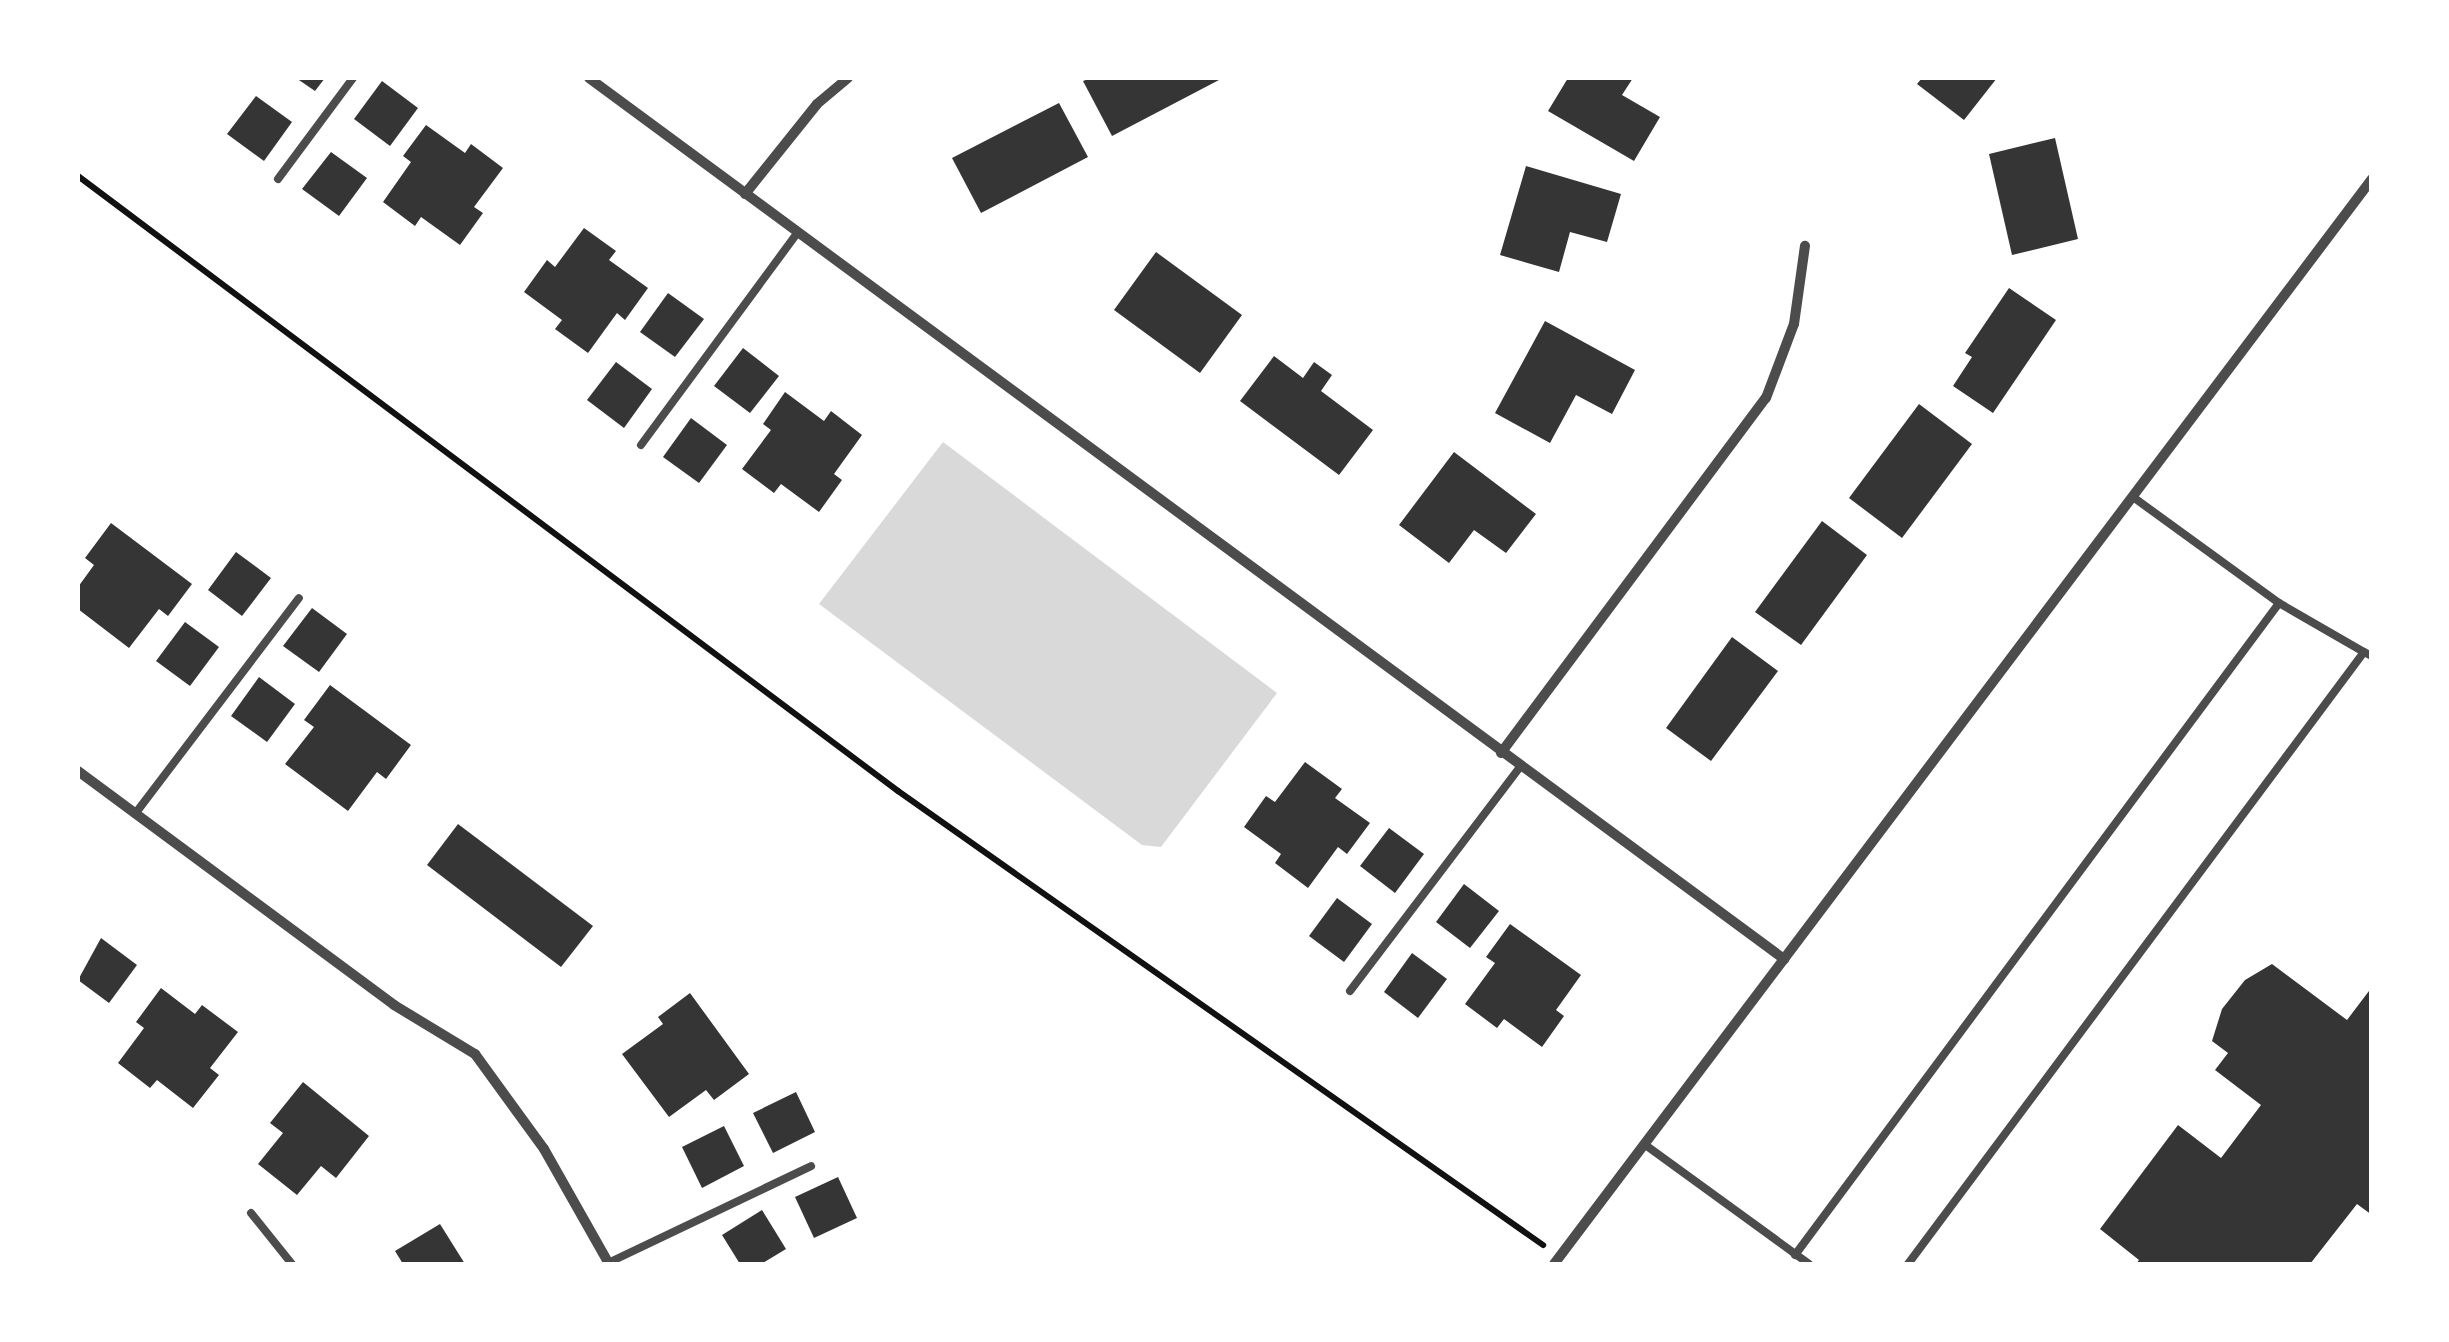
<!DOCTYPE html>
<html>
<head>
<meta charset="utf-8">
<style>
	body { margin:0 }
	#map { position:relative; width:2449px; height:1342px; overflow:hidden; background:#fff; font-family:"Varela Round",sans-serif }
	div>[style] { position:absolute }
	[style*='--x'] { left:calc(var(--x)*1px); top:calc(var(--y)*1px); width:calc(var(--w)*1px); rotate:calc(var(--a)*1deg) }
	.water>* { inset:0; background:#d9d9d9 }
	.building>* { inset:0; background:#353535 }
	.path>* { height:6px; margin:-3px; padding:0 3px; transform-origin:3px; border-radius:3px; background:#111 }
	.service>* { height:8px; margin:-4px; padding:0 4px; transform-origin:4px; border-radius:4px; background:#4c4c4c }
	.minor>* { height:10px; margin:-5px; padding:0 5px; transform-origin:5px; border-radius:5px; background:#4c4c4c }
	span { translate:-50% -50%; white-space:nowrap; text-align:center; line-height:1.15; -webkit-text-stroke:8px #fff; paint-order:stroke }
	.frame { position:absolute; inset:0; border:80px solid #fff; pointer-events:none }
</style>
</head>
<body>
<div id="map">
	<div class="water">
		<div style="clip-path:polygon(943px 442px,1277px 693px,1161px 847px,1142px 845px,819px 604px)"></div>
	</div>
	<div class="building">
		<div style="clip-path:polygon(296px 78px,325px 78px,315px 91px)"></div>
		<div style="clip-path:polygon(1091px 78px,1218px 78px,1219px 80px,1112px 136px,1083px 81px)"></div>
		<div style="clip-path:polygon(1568px 78px,1633px 78px,1622px 95px,1660px 117px,1634px 161px,1548px 111px)"></div>
		<div style="clip-path:polygon(1922px 78px,1997px 78px,1964px 120px,1917px 84px)"></div>
		<div style="clip-path:polygon(382px 81px,418px 108px,390px 146px,354px 119px)"></div>
		<div style="clip-path:polygon(256px 96px,292px 122px,264px 161px,227px 134px)"></div>
		<div style="clip-path:polygon(1059px 103px,1088px 157px,981px 213px,952px 158px)"></div>
		<div style="clip-path:polygon(426px 125px,465px 153px,471px 144px,503px 168px,474px 207px,483px 213px,460px 245px,421px 217px,415px 226px,383px 202px,411px 162px,403px 156px)"></div>
		<div style="clip-path:polygon(2055px 138px,2078px 239px,2012px 255px,1989px 154px)"></div>
		<div style="clip-path:polygon(331px 152px,367px 178px,339px 216px,302px 189px)"></div>
		<div style="clip-path:polygon(1526px 166px,1621px 194px,1607px 242px,1570px 232px,1559px 272px,1500px 255px)"></div>
		<div style="clip-path:polygon(584px 228px,616px 251px,609px 260px,648px 288px,625px 320px,617px 313px,588px 353px,555px 329px,562px 320px,524px 292px,547px 260px,555px 267px)"></div>
		<div style="clip-path:polygon(1156px 252px,1242px 315px,1200px 373px,1114px 310px)"></div>
		<div style="clip-path:polygon(2009px 288px,2056px 320px,1993px 413px,1953px 386px,1972px 357px,1965px 353px)"></div>
		<div style="clip-path:polygon(668px 293px,704px 319px,675px 357px,640px 332px)"></div>
		<div style="clip-path:polygon(1545px 321px,1635px 370px,1612px 414px,1576px 395px,1550px 443px,1495px 413px)"></div>
		<div style="clip-path:polygon(743px 348px,779px 376px,750px 413px,714px 386px)"></div>
		<div style="clip-path:polygon(1274px 356px,1303px 378px,1314px 362px,1332px 375px,1321px 391px,1373px 430px,1339px 475px,1240px 401px)"></div>
		<div style="clip-path:polygon(616px 362px,652px 389px,624px 428px,587px 400px)"></div>
		<div style="clip-path:polygon(785px 392px,824px 421px,831px 411px,862px 435px,834px 474px,842px 480px,819px 512px,781px 484px,774px 493px,742px 469px,771px 430px,763px 424px)"></div>
		<div style="clip-path:polygon(1919px 404px,1972px 444px,1902px 538px,1849px 498px)"></div>
		<div style="clip-path:polygon(691px 418px,727px 445px,699px 483px,663px 457px)"></div>
		<div style="clip-path:polygon(1454px 452px,1536px 514px,1506px 553px,1474px 530px,1449px 563px,1399px 525px)"></div>
		<div style="clip-path:polygon(1822px 521px,1867px 555px,1801px 645px,1755px 612px)"></div>
		<div style="clip-path:polygon(111px 523px,192px 584px,168px 616px,159px 609px,129px 648px,78px 609px,78px 587px,94px 565px,85px 558px)"></div>
		<div style="clip-path:polygon(236px 552px,271px 578px,242px 616px,208px 590px)"></div>
		<div style="clip-path:polygon(312px 608px,347px 634px,319px 672px,283px 646px)"></div>
		<div style="clip-path:polygon(185px 622px,219px 647px,190px 686px,156px 661px)"></div>
		<div style="clip-path:polygon(1732px 637px,1778px 671px,1711px 761px,1666px 728px)"></div>
		<div style="clip-path:polygon(259px 677px,295px 704px,267px 742px,231px 716px)"></div>
		<div style="clip-path:polygon(330px 685px,411px 745px,386px 779px,377px 772px,348px 811px,285px 764px,314px 727px,304px 720px)"></div>
		<div style="clip-path:polygon(1305px 762px,1342px 789px,1335px 798px,1370px 823px,1347px 854px,1338px 847px,1308px 888px,1275px 863px,1281px 854px,1244px 827px,1266px 796px,1275px 802px)"></div>
		<div style="clip-path:polygon(458px 824px,593px 926px,561px 967px,427px 865px)"></div>
		<div style="clip-path:polygon(1389px 828px,1424px 854px,1395px 893px,1360px 866px)"></div>
		<div style="clip-path:polygon(1464px 884px,1499px 911px,1470px 948px,1436px 922px)"></div>
		<div style="clip-path:polygon(1337px 898px,1372px 924px,1344px 962px,1309px 936px)"></div>
		<div style="clip-path:polygon(1510px 924px,1581px 975px,1556px 1010px,1564px 1016px,1542px 1047px,1504px 1019px,1497px 1028px,1465px 1004px,1495px 963px,1486px 957px)"></div>
		<div style="clip-path:polygon(101px 938px,137px 965px,109px 1003px,78px 980px)"></div>
		<div style="clip-path:polygon(1412px 953px,1447px 979px,1418px 1018px,1384px 992px)"></div>
		<div style="clip-path:polygon(2272px 964px,2347px 1020px,2372px 987px,2372px 1215px,2357px 1204px,2310px 1264px,2136px 1264px,2139px 1260px,2100px 1229px,2178px 1125px,2221px 1158px,2261px 1105px,2215px 1070px,2228px 1053px,2212px 1041px,2222px 1009px,2245px 980px)"></div>
		<div style="clip-path:polygon(161px 988px,195px 1014px,202px 1005px,238px 1032px,210px 1068px,219px 1075px,193px 1108px,157px 1080px,150px 1088px,118px 1063px,144px 1028px,136px 1022px)"></div>
		<div style="clip-path:polygon(690px 993px,749px 1074px,714px 1100px,706px 1090px,669px 1117px,622px 1054px,663px 1024px,658px 1017px)"></div>
		<div style="clip-path:polygon(303px 1082px,369px 1136px,336px 1178px,321px 1166px,297px 1195px,258px 1164px,283px 1133px,270px 1123px)"></div>
		<div style="clip-path:polygon(796px 1092px,815px 1132px,773px 1153px,753px 1113px)"></div>
		<div style="clip-path:polygon(724px 1126px,744px 1166px,702px 1188px,682px 1147px)"></div>
		<div style="clip-path:polygon(838px 1177px,857px 1218px,814px 1238px,795px 1197px)"></div>
		<div style="clip-path:polygon(762px 1210px,786px 1249px,761px 1264px,740px 1264px,722px 1235px)"></div>
		<div style="clip-path:polygon(440px 1224px,465px 1264px,403px 1264px,395px 1251px)"></div>
	</div>
	<div class="path">
		<div style="--x:78;--y:176;--w:1025;--a:36.87"></div>
		<div style="--x:898;--y:791;--w:789;--a:35.14"></div>
	</div>
	<div class="service">
		<div style="--x:278;--y:179;--w:126;--a:-53.4"></div>
		<div style="--x:641;--y:445;--w:265;--a:-53.6"></div>
		<div style="--x:2133;--y:497;--w:180;--a:36"></div>
		<div style="--x:2279;--y:603;--w:98;--a:30"></div>
		<div style="--x:135;--y:814;--w:271;--a:-52.8"></div>
		<div style="--x:1350;--y:991;--w:281;--a:-52.8"></div>
		<div style="--x:1644;--y:1144;--w:204;--a:36"></div>
		<div style="--x:251;--y:1213;--w:65;--a:51.2"></div>
		<div style="--x:1795;--y:1255;--w:812;--a:-53.41"></div>
		<div style="--x:608;--y:1263;--w:225;--a:-25.5"></div>
		<div style="--x:1908;--y:1264;--w:763;--a:-53.31"></div>
		<div style="--x:2364;--y:652;--w:9;--a:27"></div>
	</div>
	<div class="minor">
		<div style="--x:589;--y:78;--w:1485;--a:36.4"></div>
		<div style="--x:745;--y:194;--w:115;--a:-51.3"></div>
		<div style="--x:817;--y:104;--w:40;--a:-40"></div>
		<div style="--x:1501;--y:753;--w:443;--a:-53.3"></div>
		<div style="--x:1766;--y:398;--w:79;--a:-69.3"></div>
		<div style="--x:1794;--y:324;--w:79;--a:-82"></div>
		<div style="--x:78;--y:771;--w:393;--a:36.5"></div>
		<div style="--x:394;--y:1005;--w:95;--a:31.2"></div>
		<div style="--x:475;--y:1054;--w:117;--a:54"></div>
		<div style="--x:544;--y:1149;--w:132;--a:60.5"></div>
		<div style="--x:1554;--y:1264;--w:1359;--a:-52.99"></div>
	</div>
	<div class="frame"></div>
</div>
</body>
</html>
